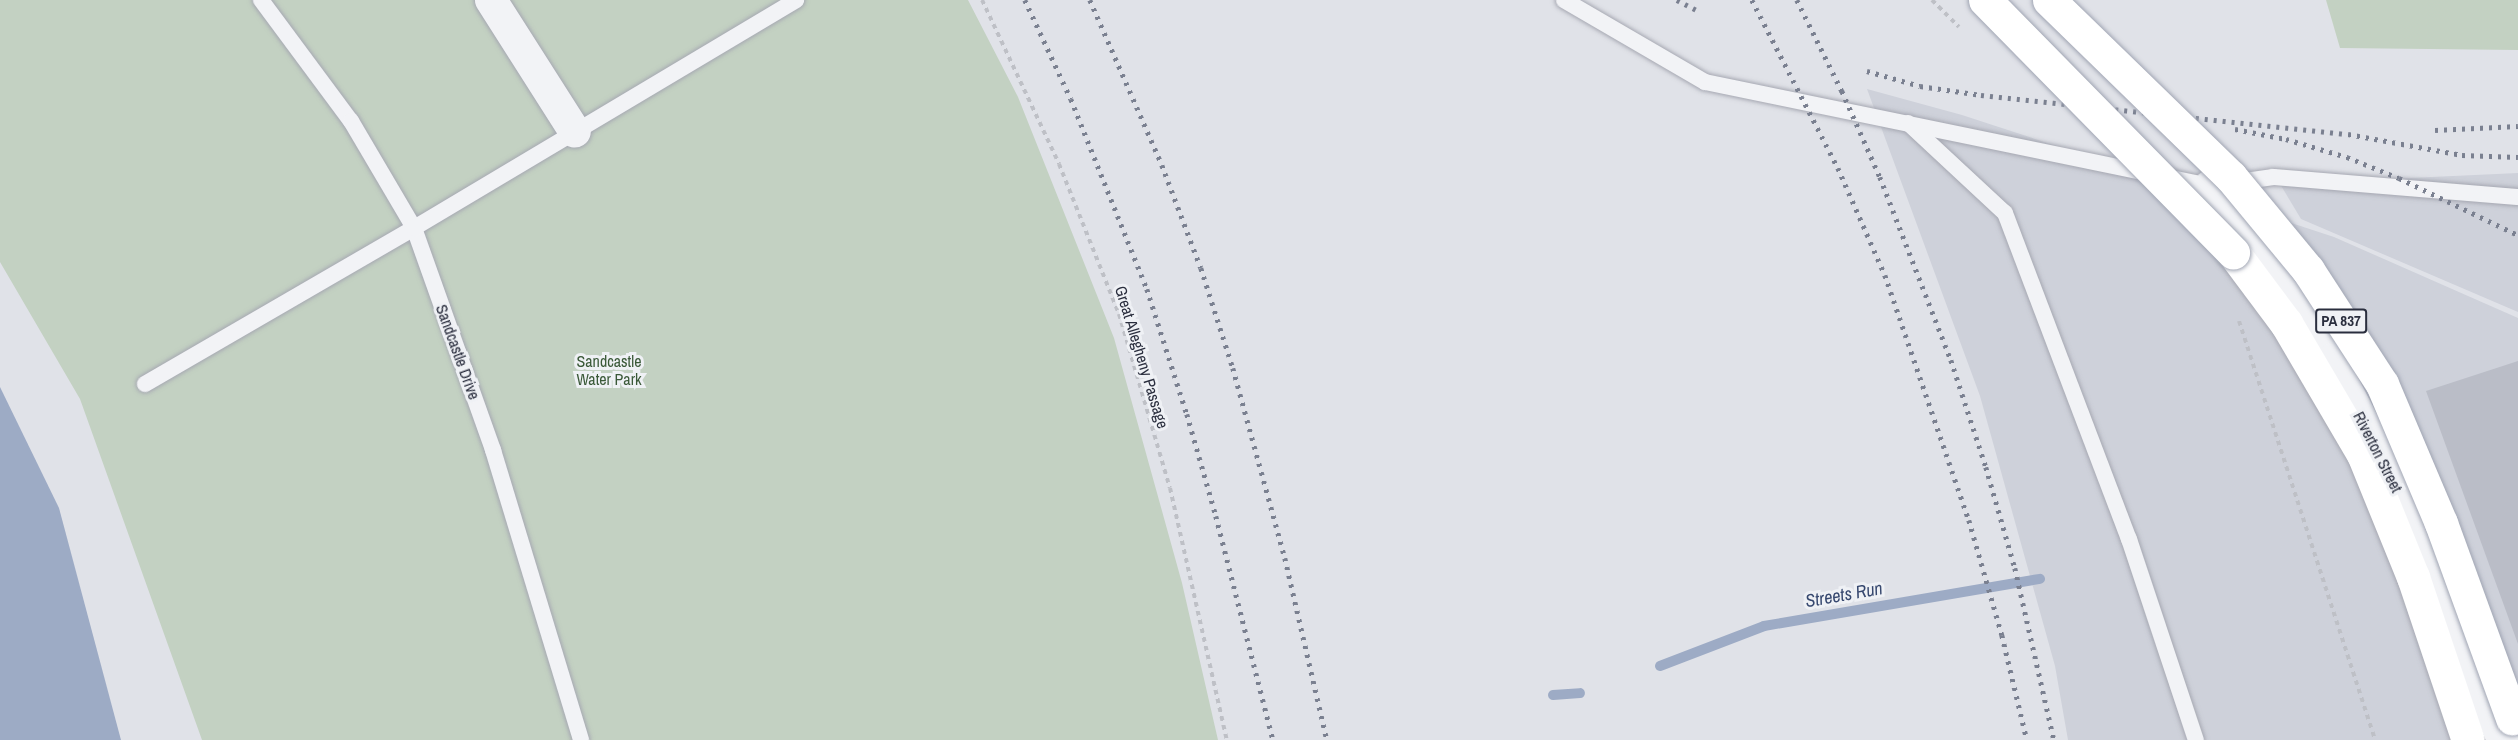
<!DOCTYPE html>
<html>
<head>
<meta charset="utf-8">
<style>
	body { margin:0 }
	#map { position:relative; width:2518px; height:740px; overflow:hidden; background:#e0e2e8; font-family:"Archivo Narrow",sans-serif }
	div>[style] { position:absolute }
	[style*='--x'] { left:calc(var(--x)*1px); top:calc(var(--y)*1px); width:calc(var(--w)*1px); rotate:calc(var(--a)*1deg) }
	.built>* { inset:0; background:#ced1da }
	.green>* { inset:0; background:#c3d1c2 }
	.water>* { inset:0; background:#9dabc5 }
	.stream>* { height:10px; margin:-5px; padding:0 5px; transform-origin:5px; border-radius:5px; background:#9dabc5 }
	.building>* { inset:0; background:#babdc7 }
	.path>* { height:4px; margin-top:-2px; transform-origin:0; background:repeating-linear-gradient(90deg,#bec0c6 0 4.5px,transparent 0 9px) }
	.roads { filter:drop-shadow(0 0 2px #a6a8b2) drop-shadow(0 0 2px #a6a8b2) }
	.lane>* { height:16px; margin:-8px; padding:0 8px; transform-origin:8px; border-radius:8px; background:#f2f3f6 }
	.street>* { height:32px; margin:-16px; padding:0 16px; transform-origin:16px; border-radius:16px; background:#f2f3f6 }
	.primary>* { height:33px; margin:-16.5px; padding:0 16.5px; transform-origin:16.5px; border-radius:16.5px; background:#fff }
	.rail>* { height:4.5px; margin-top:-2.25px; transform-origin:0; background:repeating-linear-gradient(90deg,#7a8090 0 3px,transparent 0 9px) }
	.path-bridge>* { height:4px; margin-top:-2px; transform-origin:0; background:repeating-linear-gradient(90deg,#bec0c6 0 4.5px,transparent 0 9px) }
	.bridges { filter:drop-shadow(0 0 2px #a0a5b3) drop-shadow(0 0 2px #a0a5b3) }
	.primary-bridge>* { height:33px; margin:-16.5px; padding:0 16.5px; transform-origin:16.5px; border-radius:16.5px; background:#fff }
	span { translate:-50% -50%; white-space:nowrap; text-align:center; line-height:1.15; -webkit-text-stroke:6px #eff1f5; paint-order:stroke }
	.shield-label span { padding:2px 4px; background:#eff1f5; border:2px solid; border-radius:4px; -webkit-text-stroke-width:0 }
	.shield-label { font-size:15px; color:#2a2e3e; font-weight:700 }
	.street-label { font-size:16px; color:#2a2e3e }
	.park-label { font-size:16px; color:#3a5938 }
	.water-label { font-size:18px; color:#37486f; font-style:italic }
</style>
</head>
<body>
<div id="map">
	<div class="built">
		<div style="clip-path:polygon(1867px 89px,1962px 115px,2334px 237px,2518px 318px,2518px 740px,2068px 740px,2055px 666px,1980px 396px)"></div>
		<div style="clip-path:polygon(2518px 173px,2518px 312px,2301px 219px,2280px 184px)"></div>
	</div>
	<div class="green">
		<div style="clip-path:polygon(0 0,968px 0,1018px 97px,1114px 338px,1182px 583px,1218px 740px,202px 740px,80px 399px,0 262px)"></div>
		<div style="clip-path:polygon(2326px 0,2518px 0,2518px 50px,2340px 48px)"></div>
	</div>
	<div class="water">
		<div style="clip-path:polygon(0 387px,59px 508px,121px 740px,0 740px)"></div>
	</div>
	<div class="stream">
		<div style="--x:1660;--y:666;--w:111;--a:-21"></div>
		<div style="--x:1764;--y:626;--w:280;--a:-9.7"></div>
		<div style="--x:1553;--y:695;--w:27;--a:-4"></div>
	</div>
	<div class="building">
		<div style="clip-path:polygon(2518px 361px,2518px 644px,2426px 391px)"></div>
	</div>
	<div class="path">
		<div style="--x:982;--y:0;--w:181;--a:64.8"></div>
		<div style="--x:1059;--y:164;--w:162;--a:68.2"></div>
		<div style="--x:1119;--y:314;--w:181;--a:73.7"></div>
		<div style="--x:1170;--y:488;--w:258;--a:77.3"></div>
		<div style="--x:2239;--y:321;--w:441;--a:72"></div>
	</div>
	<div class="roads">
		<div class="lane">
			<div style="--x:261;--y:0;--w:151;--a:53.4"></div>
			<div style="--x:351;--y:121;--w:124;--a:59.5"></div>
			<div style="--x:414;--y:228;--w:236;--a:70.4"></div>
			<div style="--x:493;--y:450;--w:303;--a:73.1"></div>
			<div style="--x:1564;--y:0;--w:163;--a:30.2"></div>
			<div style="--x:1705;--y:82;--w:516;--a:11.64"></div>
			<div style="--x:2210;--y:186;--w:64;--a:-8.1"></div>
			<div style="--x:2273;--y:177;--w:246;--a:4.7"></div>
			<div style="--x:1908;--y:123;--w:132;--a:42.9"></div>
			<div style="--x:2005;--y:213;--w:349;--a:69.2"></div>
			<div style="--x:2129;--y:539;--w:212;--a:71.6"></div>
			<div style="--x:145;--y:384;--w:311;--a:-30.1"></div>
			<div style="--x:414;--y:228;--w:445;--a:-30.8"></div>
		</div>
		<div class="street">
			<div style="--x:491;--y:0;--w:156;--a:57.5"></div>
			<div style="--x:2210;--y:186;--w:212;--a:55.2"></div>
			<div style="--x:2331;--y:360;--w:145;--a:62.6"></div>
			<div style="--x:2398;--y:489;--w:272;--a:67.3"></div>
		</div>
		<div class="primary">
			<div style="--x:2233;--y:252;--w:89;--a:53.3"></div>
			<div style="--x:2286;--y:323;--w:152;--a:59.6"></div>
			<div style="--x:2363;--y:454;--w:133;--a:67.9"></div>
			<div style="--x:2413;--y:577;--w:172;--a:71.4"></div>
		</div>
	</div>
	<div class="rail">
		<div style="--x:1025;--y:0;--w:109;--a:65.1"></div>
		<div style="--x:1071;--y:99;--w:205;--a:68.2"></div>
		<div style="--x:1147;--y:289;--w:131;--a:72.3"></div>
		<div style="--x:1187;--y:414;--w:106;--a:74.1"></div>
		<div style="--x:1216;--y:516;--w:231;--a:75.7"></div>
		<div style="--x:1090;--y:0;--w:180;--a:66.4"></div>
		<div style="--x:1162;--y:165;--w:110;--a:69.3"></div>
		<div style="--x:1201;--y:268;--w:105;--a:72.3"></div>
		<div style="--x:1233;--y:368;--w:197;--a:74.7"></div>
		<div style="--x:1285;--y:558;--w:187;--a:77"></div>
		<div style="--x:1677;--y:0;--w:27;--a:27"></div>
		<div style="--x:1752;--y:0;--w:189;--a:62.9"></div>
		<div style="--x:1838;--y:168;--w:117;--a:66.3"></div>
		<div style="--x:1885;--y:275;--w:259;--a:71.1"></div>
		<div style="--x:1969;--y:520;--w:120;--a:74"></div>
		<div style="--x:2002;--y:635;--w:108;--a:76.6"></div>
		<div style="--x:1797;--y:0;--w:102;--a:63.7"></div>
		<div style="--x:1842;--y:91;--w:94;--a:66.2"></div>
		<div style="--x:1880;--y:177;--w:196;--a:68.8"></div>
		<div style="--x:1951;--y:360;--w:113;--a:71.9"></div>
		<div style="--x:1986;--y:467;--w:105;--a:74"></div>
		<div style="--x:2015;--y:568;--w:176;--a:77.2"></div>
		<div style="--x:1867;--y:71;--w:55;--a:15.8"></div>
		<div style="--x:1920;--y:86;--w:62;--a:8.4"></div>
		<div style="--x:1981;--y:95;--w:369;--a:6.1"></div>
		<div style="--x:2348;--y:134;--w:116;--a:10.4"></div>
		<div style="--x:2462;--y:155;--w:56;--a:2"></div>
		<div style="--x:2235;--y:129;--w:52;--a:11.1"></div>
		<div style="--x:2286;--y:139;--w:64;--a:16.4"></div>
		<div style="--x:2347;--y:157;--w:56;--a:22"></div>
		<div style="--x:2399;--y:178;--w:132;--a:25.6"></div>
		<div style="--x:2435;--y:130;--w:83;--a:-2.8"></div>
	</div>
	<div class="path-bridge">
		<div style="--x:1932;--y:0;--w:38;--a:45"></div>
	</div>
	<div class="bridges">
		<div class="primary-bridge">
			<div style="--x:1985;--y:0;--w:354;--a:45.5"></div>
			<div style="--x:2049;--y:0;--w:254;--a:44.2"></div>
			<div style="--x:2231;--y:177;--w:121;--a:50.4"></div>
			<div style="--x:2308;--y:270;--w:136;--a:57"></div>
			<div style="--x:2382;--y:384;--w:151;--a:67"></div>
			<div style="--x:2441;--y:523;--w:208;--a:70"></div>
		</div>
	</div>
	<div class="shield-label">
		<span style="left:2341px;top:321px">PA 837</span>
	</div>
	<div class="street-label">
		<span style="left:458px;top:352px;rotate:70deg">Sandcastle Drive</span>
		<span style="left:1142px;top:357px;rotate:73deg">Great Allegheny Passage</span>
		<span style="left:2378px;top:452px;rotate:63deg">Riverton Street</span>
	</div>
	<div class="park-label">
		<span style="left:609px;top:370px">Sandcastle<br>Water Park</span>
	</div>
	<div class="water-label">
		<span style="left:1844px;top:595px;rotate:-10deg">Streets Run</span>
	</div>
</div>
</body>
</html>
